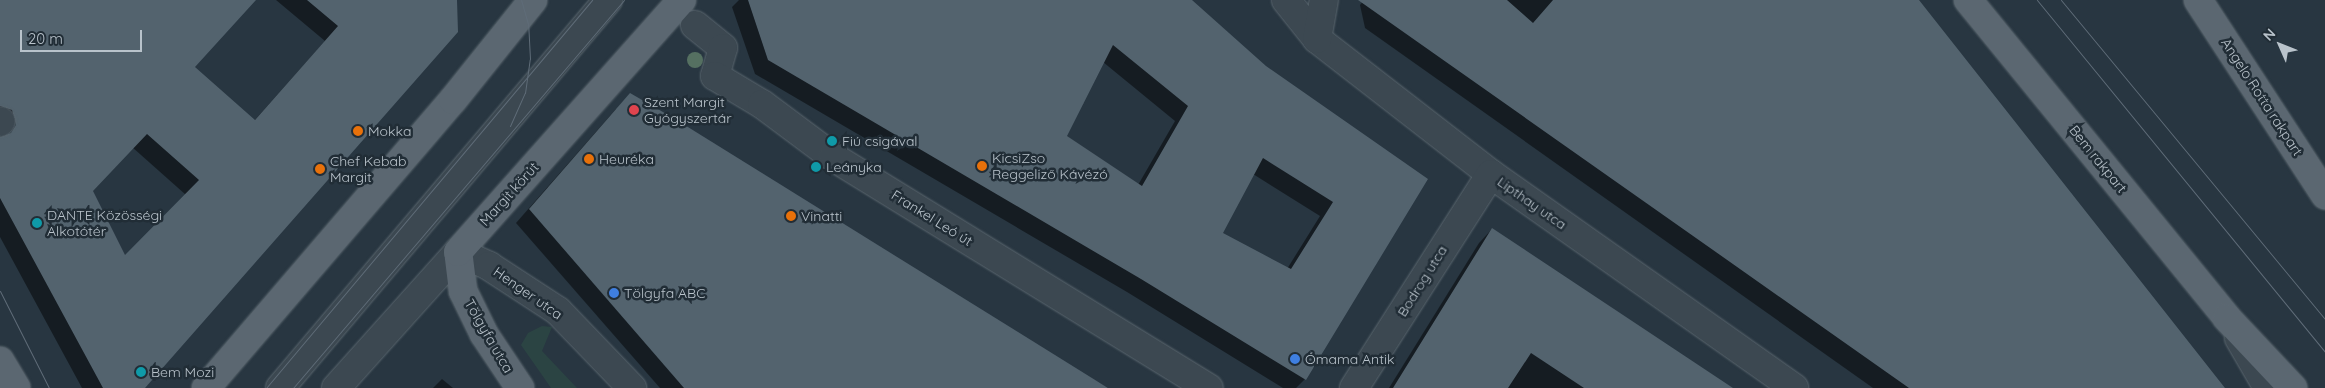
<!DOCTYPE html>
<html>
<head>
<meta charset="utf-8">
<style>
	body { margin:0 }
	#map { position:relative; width:2325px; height:388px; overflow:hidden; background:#283641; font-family:Quicksand,sans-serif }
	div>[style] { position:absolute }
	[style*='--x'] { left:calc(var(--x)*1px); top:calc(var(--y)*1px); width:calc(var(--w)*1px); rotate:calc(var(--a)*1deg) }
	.green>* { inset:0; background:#2b4443 }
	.shadow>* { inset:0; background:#0007 }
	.building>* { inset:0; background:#53636e }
	.roads { filter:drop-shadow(0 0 1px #5a666e) drop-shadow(0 0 1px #5a666e) }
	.minor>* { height:28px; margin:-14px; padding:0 14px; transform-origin:14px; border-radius:14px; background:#3c4851 }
	.major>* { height:28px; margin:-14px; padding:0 14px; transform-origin:14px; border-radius:14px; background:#5b6771 }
	.tram>* { height:1px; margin:-0.5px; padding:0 0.5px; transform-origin:0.5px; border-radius:0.5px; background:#5f6c78 }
	.trees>* { width:16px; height:16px; margin:-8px; border-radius:50%; background:#557061 }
	.dots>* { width:14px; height:14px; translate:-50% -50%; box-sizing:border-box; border:2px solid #212d36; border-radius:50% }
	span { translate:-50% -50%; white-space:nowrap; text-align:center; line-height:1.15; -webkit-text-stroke:5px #212d36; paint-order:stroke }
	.street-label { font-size:14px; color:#b9c3cb }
	.poi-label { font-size:14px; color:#b9c3cb }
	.left { translate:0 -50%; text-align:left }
	.north { position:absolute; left:2255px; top:20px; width:50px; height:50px; -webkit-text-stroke:4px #212d36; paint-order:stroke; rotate:314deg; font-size:14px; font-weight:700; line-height:20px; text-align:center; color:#b9c3cb }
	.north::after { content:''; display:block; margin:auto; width:18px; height:22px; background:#b9c3cb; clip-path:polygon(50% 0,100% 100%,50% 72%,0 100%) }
	.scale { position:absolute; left:20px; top:30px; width:122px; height:22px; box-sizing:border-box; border:2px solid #b9c3cb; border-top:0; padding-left:6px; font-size:15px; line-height:18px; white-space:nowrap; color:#b9c3cb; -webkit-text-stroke:4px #212d36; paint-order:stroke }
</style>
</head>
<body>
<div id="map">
	<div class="green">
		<div style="clip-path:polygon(542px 326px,552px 327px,542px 351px,577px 388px,551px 388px,521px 345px,528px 333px)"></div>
	</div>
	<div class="shadow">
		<div style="clip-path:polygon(evenodd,0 0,254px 0,193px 67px,254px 121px,325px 41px,276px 0,455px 0,144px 388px,82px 388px,0 237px,0 162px,36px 120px,0 114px,0 0,132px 147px,186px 195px,125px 257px,91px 191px,132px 147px)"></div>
		<div style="clip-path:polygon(evenodd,739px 0,1191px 0,1266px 67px,1426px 180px,1305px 379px,1296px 388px,1283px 388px,1127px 292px,755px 74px,732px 7px,739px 0,1103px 62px,1175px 121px,1138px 185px,1066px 136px,1103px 62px,739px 0,1253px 174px,1320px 216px,1287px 269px,1221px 234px,1253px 174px)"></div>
		<div style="clip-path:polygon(1364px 0,1917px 0,2223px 388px,1873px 388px,1365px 28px,1360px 5px)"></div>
		<div style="clip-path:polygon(616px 109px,1108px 388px,660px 388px,516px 223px)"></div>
		<div style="clip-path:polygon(1492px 229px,1725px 388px,1389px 388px,1479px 243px)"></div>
		<div style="clip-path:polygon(442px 379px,453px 388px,433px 388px)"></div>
	</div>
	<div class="building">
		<div style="clip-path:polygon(evenodd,0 0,256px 0,195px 67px,255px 120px,338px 26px,307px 0,457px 0,458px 32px,145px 388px,103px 388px,0 198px,0 137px,11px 133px,16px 125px,12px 110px,0 106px,0 0,147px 134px,199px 180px,125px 255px,93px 191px,147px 134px)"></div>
		<div style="clip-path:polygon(evenodd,748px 0,1192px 0,1266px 66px,1428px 179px,1306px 380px,1141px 279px,768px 60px,748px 0,1113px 45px,1188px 106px,1142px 186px,1067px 136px,1113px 45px,748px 0,1263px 158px,1333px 202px,1291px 269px,1223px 233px,1263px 158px)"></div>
		<div style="clip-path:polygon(1358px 0,1507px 0,1533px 23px,1553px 0,1919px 0,2225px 388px,1909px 388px)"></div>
		<div style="clip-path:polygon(630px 93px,675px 119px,1108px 388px,684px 388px,529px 209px)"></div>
		<div style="clip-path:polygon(1492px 228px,1733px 388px,1584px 388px,1531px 353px,1508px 388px,1393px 388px)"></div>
	</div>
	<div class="roads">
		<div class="minor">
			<div style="--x:1286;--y:0;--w:50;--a:51.5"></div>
			<div style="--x:1317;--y:39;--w:220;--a:37.8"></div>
			<div style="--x:1491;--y:174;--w:371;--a:35.2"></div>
			<div style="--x:695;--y:25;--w:36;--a:39"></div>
			<div style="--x:723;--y:48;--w:29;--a:106"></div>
			<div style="--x:715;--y:76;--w:55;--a:30.8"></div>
			<div style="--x:762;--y:104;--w:89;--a:36.7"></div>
			<div style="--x:833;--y:157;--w:441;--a:31.6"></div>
			<div style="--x:1317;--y:39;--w:40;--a:-80"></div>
			<div style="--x:0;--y:122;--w:1;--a:-45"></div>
			<div style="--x:2239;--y:338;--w:58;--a:59.9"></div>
			<div style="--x:280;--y:388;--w:508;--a:-49.79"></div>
			<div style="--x:336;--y:388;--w:183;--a:-48.1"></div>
			<div style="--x:458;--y:252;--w:34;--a:24"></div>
			<div style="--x:489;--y:266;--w:82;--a:33.1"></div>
			<div style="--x:558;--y:311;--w:107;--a:46.1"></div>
			<div style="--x:1354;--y:388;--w:254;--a:-57.4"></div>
		</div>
		<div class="major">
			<div style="--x:1968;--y:0;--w:410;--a:50.8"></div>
			<div style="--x:2227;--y:318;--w:96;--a:46.7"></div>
			<div style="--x:2198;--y:0;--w:233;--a:56.9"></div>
			<div style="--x:0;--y:361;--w:31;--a:59"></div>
			<div style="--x:206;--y:388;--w:379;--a:-49.4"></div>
			<div style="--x:453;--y:100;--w:128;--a:-51.3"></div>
			<div style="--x:520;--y:388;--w:65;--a:-123.7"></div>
			<div style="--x:484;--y:334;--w:48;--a:-116"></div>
			<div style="--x:463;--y:291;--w:39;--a:-97"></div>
			<div style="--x:458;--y:252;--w:337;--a:-48.4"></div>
		</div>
	</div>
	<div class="tram">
		<div style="--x:2037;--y:0;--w:455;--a:50.7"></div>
		<div style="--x:2061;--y:0;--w:414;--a:50.4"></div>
		<div style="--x:510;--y:126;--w:36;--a:-66"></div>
		<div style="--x:525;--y:93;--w:34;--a:-82"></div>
		<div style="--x:530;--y:59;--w:35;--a:-93"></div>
		<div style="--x:528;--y:24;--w:25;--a:-106"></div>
		<div style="--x:0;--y:291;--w:109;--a:63.2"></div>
		<div style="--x:266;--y:388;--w:507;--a:-49.96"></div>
		<div style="--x:293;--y:388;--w:510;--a:-49.53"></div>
	</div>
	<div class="trees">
		<div style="left:695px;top:60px"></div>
	</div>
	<div class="dots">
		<div style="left:634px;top:110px;background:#e0444e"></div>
		<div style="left:358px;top:131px;background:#e8710a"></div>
		<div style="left:832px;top:141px;background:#0f9aa8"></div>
		<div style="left:589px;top:159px;background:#e8710a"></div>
		<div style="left:982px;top:166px;background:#e8710a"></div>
		<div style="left:816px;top:167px;background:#0f9aa8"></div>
		<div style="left:320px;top:169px;background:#e8710a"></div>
		<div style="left:791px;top:216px;background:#e8710a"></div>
		<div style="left:37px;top:223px;background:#0f9aa8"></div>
		<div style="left:614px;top:293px;background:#3f7fe0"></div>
		<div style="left:1295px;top:359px;background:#3f7fe0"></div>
		<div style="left:141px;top:372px;background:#0f9aa8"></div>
	</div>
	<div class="street-label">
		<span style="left:2262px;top:97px;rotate:57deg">Angelo Rotta rakpart</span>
		<span style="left:2098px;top:159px;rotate:51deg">Bem rakpart</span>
		<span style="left:509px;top:194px;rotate:-48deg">Margit körút</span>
		<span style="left:1532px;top:203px;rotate:35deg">Lipthay utca</span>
		<span style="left:932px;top:218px;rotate:32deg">Frankel Leó út</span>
		<span style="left:1422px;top:281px;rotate:-58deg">Bodrog utca</span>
		<span style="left:528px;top:293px;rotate:35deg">Henger utca</span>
		<span style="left:489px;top:336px;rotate:60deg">Tölgyfa utca</span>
	</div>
	<div class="poi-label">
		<span class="left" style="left:644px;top:110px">Szent Margit<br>Gyógyszertár</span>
		<span class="left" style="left:368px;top:131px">Mokka</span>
		<span class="left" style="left:842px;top:141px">Fiú csigával</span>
		<span class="left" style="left:992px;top:166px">KicsiZso<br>Reggeliző Kávézó</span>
		<span class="left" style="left:599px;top:159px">Heuréka</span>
		<span class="left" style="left:330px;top:169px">Chef Kebab<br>Margit</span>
		<span class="left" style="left:826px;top:167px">Leányka</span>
		<span class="left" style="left:47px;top:223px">DANTE Közösségi<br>Alkotótér</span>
		<span class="left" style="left:801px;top:216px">Vinatti</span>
		<span class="left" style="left:624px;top:293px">Tölgyfa ABC</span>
		<span class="left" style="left:1305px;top:359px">Ómama Antik</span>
		<span class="left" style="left:151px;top:372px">Bem Mozi</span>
	</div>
	<div class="north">N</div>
	<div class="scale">20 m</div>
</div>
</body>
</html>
